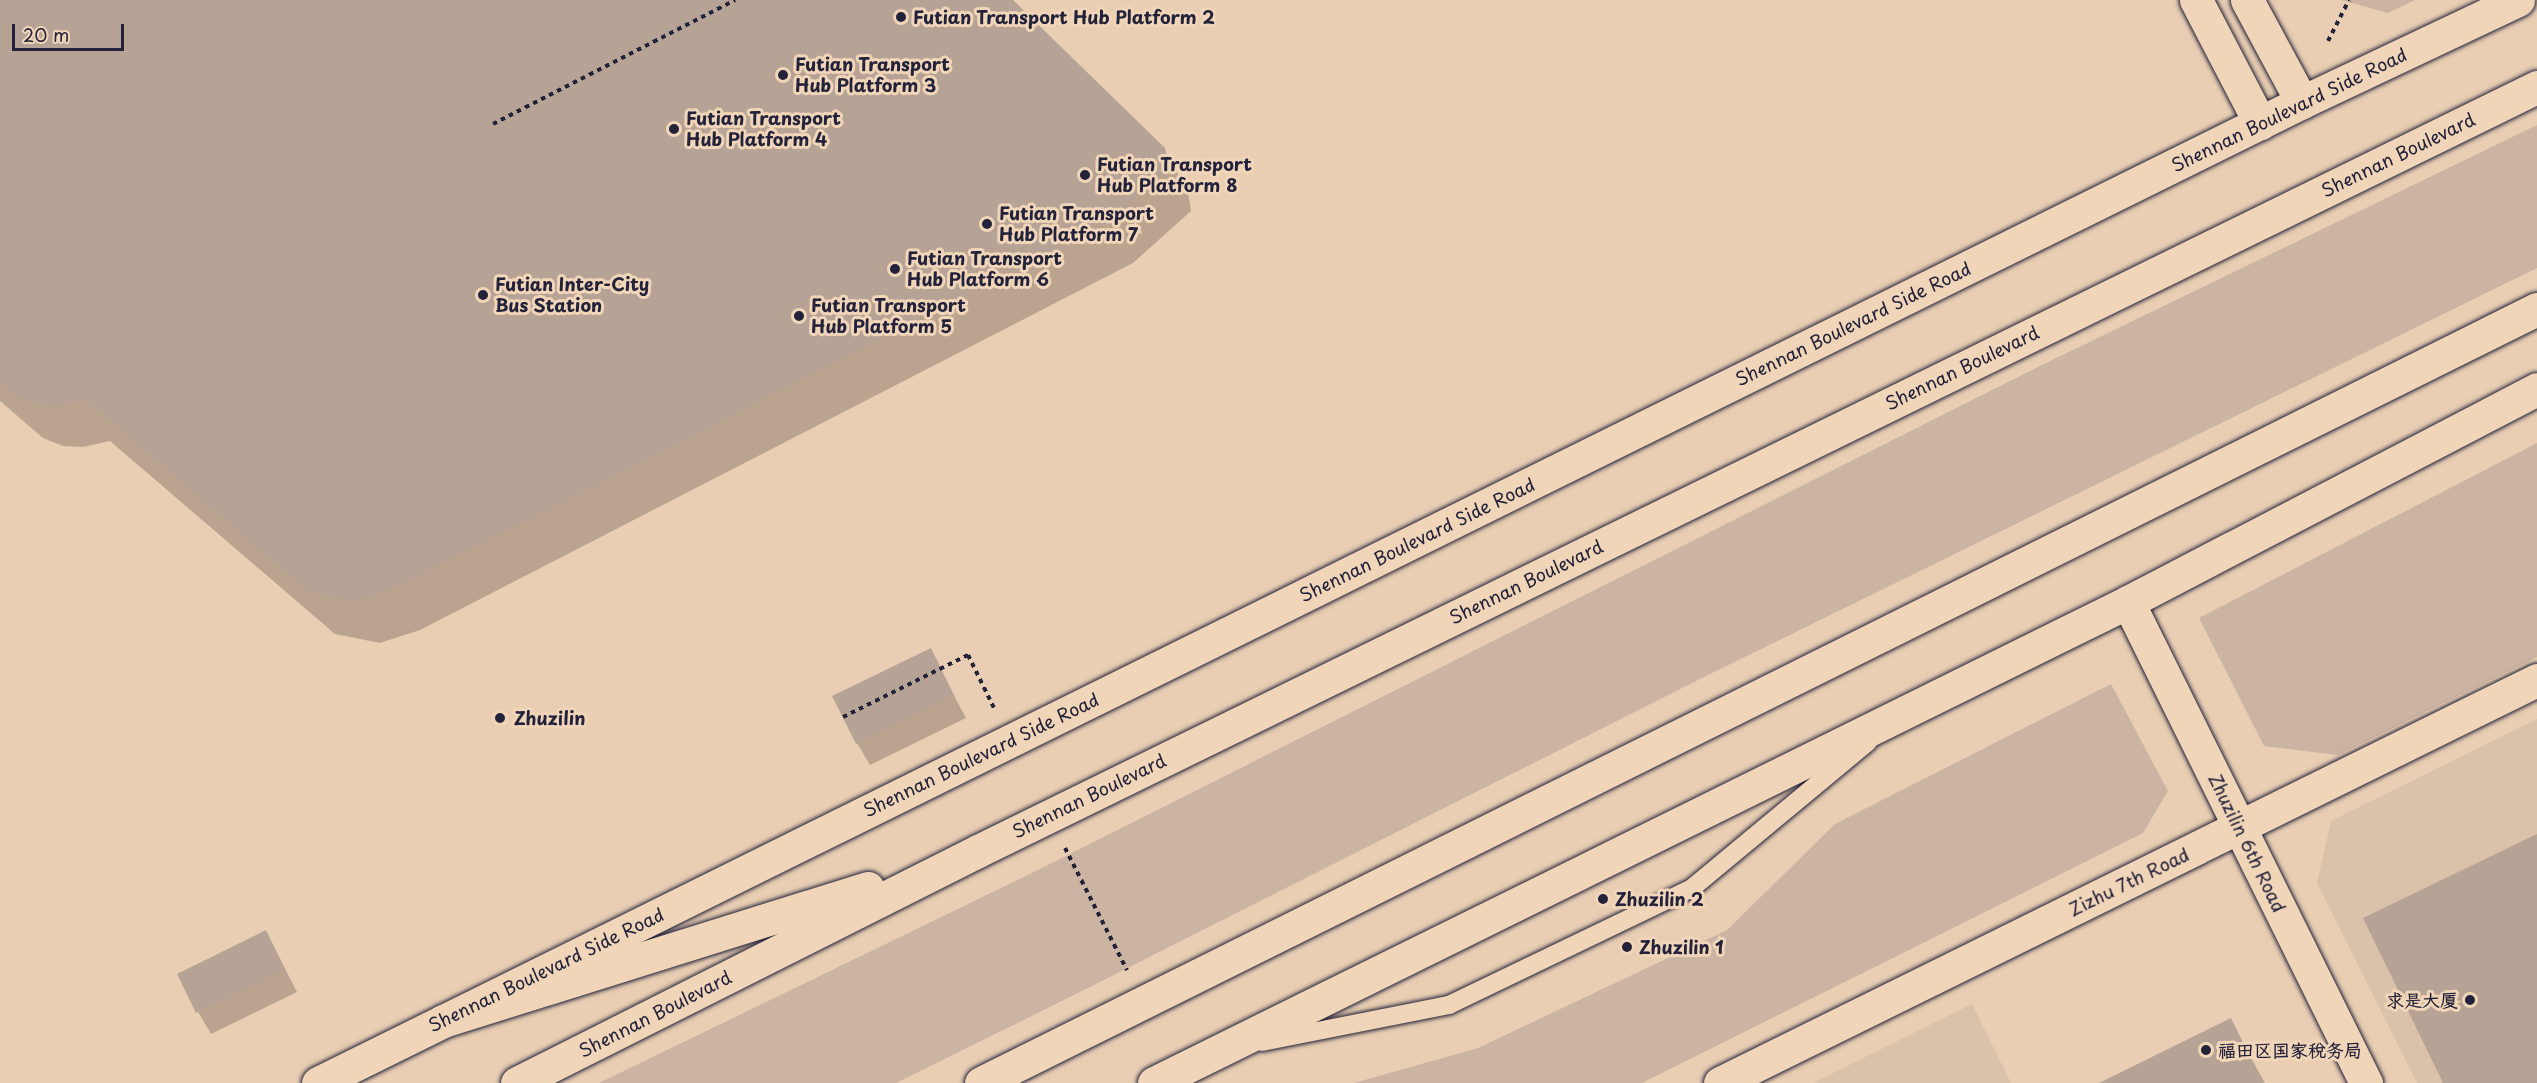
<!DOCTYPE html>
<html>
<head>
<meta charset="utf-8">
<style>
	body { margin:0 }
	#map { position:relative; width:2537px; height:1083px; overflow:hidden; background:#e9ceb3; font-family:"Playpen Sans","LXGW WenKai TC",sans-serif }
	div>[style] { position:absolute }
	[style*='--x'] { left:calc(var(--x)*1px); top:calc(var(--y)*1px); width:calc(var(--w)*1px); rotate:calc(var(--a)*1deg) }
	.built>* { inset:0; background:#dac1aa }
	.green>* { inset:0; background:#cbb4a1 }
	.shadow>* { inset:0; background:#0003 }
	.building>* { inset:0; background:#b7a395 }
	.path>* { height:4px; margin-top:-2px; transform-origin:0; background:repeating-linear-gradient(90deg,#22223b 0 4.5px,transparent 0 9px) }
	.roads { filter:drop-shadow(0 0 2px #22223b) drop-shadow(0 0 2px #22223b) }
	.service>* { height:18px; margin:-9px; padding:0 9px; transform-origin:9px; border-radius:9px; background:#f1d5b8 }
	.minor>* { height:33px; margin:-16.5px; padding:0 16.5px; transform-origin:16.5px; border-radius:16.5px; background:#f1d5b8 }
	.tertiary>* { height:33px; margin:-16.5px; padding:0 16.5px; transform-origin:16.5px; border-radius:16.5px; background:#f1d5b8 }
	.secondary>* { height:33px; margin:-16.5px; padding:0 16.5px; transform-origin:16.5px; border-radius:16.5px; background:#f1d5b8 }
	.primary>* { height:33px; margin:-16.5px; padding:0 16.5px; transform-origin:16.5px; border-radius:16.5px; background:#f1d5b8 }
	.dots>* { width:16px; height:16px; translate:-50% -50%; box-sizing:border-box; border:3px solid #f1d5b8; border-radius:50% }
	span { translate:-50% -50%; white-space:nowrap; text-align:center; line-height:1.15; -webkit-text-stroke:6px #f1d5b8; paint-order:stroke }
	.poi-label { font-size:18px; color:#22223b; font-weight:700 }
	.left { translate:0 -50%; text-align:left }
	.right { translate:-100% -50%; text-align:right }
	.street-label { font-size:18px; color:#22223b }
	.scale { position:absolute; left:12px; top:24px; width:112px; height:27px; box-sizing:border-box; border:3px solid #22223b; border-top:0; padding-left:8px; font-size:18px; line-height:21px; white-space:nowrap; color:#22223b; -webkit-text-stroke:4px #f1d5b8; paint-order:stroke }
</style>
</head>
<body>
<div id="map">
	<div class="built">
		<div style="clip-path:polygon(2537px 719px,2537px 1083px,2417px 1083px,2317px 883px,2331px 821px)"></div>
		<div style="clip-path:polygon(1972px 1004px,2011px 1083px,1813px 1083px)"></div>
	</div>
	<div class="green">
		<div style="clip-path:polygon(2341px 0,2415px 0,2388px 13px)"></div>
		<div style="clip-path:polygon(2537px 125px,2537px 268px,1704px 677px,1088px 988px,896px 1083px,599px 1083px,1032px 873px,2042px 365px)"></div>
		<div style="clip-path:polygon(2537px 443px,2537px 657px,2338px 755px,2264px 746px,2199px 618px)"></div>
		<div style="clip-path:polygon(2111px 684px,2168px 791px,2143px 833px,1642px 1083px,1354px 1083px,1478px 1048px,1727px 930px,1835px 824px)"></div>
	</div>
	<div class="shadow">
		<div style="clip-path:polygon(0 0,1010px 0,1164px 149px,1188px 192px,1191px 211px,1133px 263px,420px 630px,380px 643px,335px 634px,110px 441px,83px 447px,63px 446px,43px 438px,0 401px)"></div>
		<div style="clip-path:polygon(930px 650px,966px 718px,870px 765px,857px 743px)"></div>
		<div style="clip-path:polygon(278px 955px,297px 992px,211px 1034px,198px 1012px)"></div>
		<div style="clip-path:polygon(2230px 1020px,2265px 1083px,2102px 1083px)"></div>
	</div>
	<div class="building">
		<div style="clip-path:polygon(0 0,1013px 0,1165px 148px,1168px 169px,1109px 222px,395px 588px,356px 601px,309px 592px,85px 399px,59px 406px,38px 404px,17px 397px,0 383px)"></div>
		<div style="clip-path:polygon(931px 648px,954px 695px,856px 744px,832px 696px)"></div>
		<div style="clip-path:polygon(2537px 834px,2537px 1083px,2443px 1083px,2363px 918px)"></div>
		<div style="clip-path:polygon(266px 930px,285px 969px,196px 1013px,177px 974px)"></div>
		<div style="clip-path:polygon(2231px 1018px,2263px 1083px,2099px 1083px)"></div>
	</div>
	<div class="path">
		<div style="--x:2328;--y:41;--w:46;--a:-62.9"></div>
		<div style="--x:493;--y:124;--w:272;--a:-27.1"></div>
		<div style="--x:843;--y:717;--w:140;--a:-26.4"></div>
		<div style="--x:968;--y:655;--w:59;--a:63.9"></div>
		<div style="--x:1065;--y:848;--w:137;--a:63.1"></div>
	</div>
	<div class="roads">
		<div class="service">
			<div style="--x:1262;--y:1042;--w:191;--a:-11.2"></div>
			<div style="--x:1449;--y:1005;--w:270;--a:-25.7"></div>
			<div style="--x:1692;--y:888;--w:229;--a:-39.7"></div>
		</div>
		<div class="minor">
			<div style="--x:2128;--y:602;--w:537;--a:63.67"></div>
			<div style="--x:1720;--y:1083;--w:911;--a:-26.26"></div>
		</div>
		<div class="tertiary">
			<div style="--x:2196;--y:0;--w:139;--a:62.5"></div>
			<div style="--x:2247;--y:0;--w:116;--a:61.7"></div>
		</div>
		<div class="secondary">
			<div style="--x:318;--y:1083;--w:2213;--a:-26.31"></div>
			<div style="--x:2302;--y:102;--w:239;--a:-25.3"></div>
			<div style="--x:1154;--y:1083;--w:1086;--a:-26.28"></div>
			<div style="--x:2128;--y:602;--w:461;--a:-27.5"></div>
		</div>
		<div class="primary">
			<div style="--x:443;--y:1021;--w:445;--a:-17.4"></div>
			<div style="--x:517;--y:1083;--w:516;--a:-26.71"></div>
			<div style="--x:978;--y:851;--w:1736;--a:-26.11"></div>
			<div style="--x:981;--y:1083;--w:1738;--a:-26.45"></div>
		</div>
	</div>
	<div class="dots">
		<div style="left:901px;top:17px;background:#22223b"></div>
		<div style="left:783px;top:75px;background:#22223b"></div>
		<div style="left:674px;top:129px;background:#22223b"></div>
		<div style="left:1085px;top:175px;background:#22223b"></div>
		<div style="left:987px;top:224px;background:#22223b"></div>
		<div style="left:895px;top:269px;background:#22223b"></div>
		<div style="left:483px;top:295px;background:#22223b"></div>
		<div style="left:799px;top:316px;background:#22223b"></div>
		<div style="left:500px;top:718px;background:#22223b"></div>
		<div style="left:1603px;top:899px;background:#22223b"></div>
		<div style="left:1627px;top:947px;background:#22223b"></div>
		<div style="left:2470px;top:1000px;background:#22223b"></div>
		<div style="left:2206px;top:1050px;background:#22223b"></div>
	</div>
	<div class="poi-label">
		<span class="left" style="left:913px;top:17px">Futian Transport Hub Platform 2</span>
		<span class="left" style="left:795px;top:75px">Futian Transport<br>Hub Platform 3</span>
		<span class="left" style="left:686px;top:129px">Futian Transport<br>Hub Platform 4</span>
		<span class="left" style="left:1097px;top:175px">Futian Transport<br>Hub Platform 8</span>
		<span class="left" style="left:999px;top:224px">Futian Transport<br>Hub Platform 7</span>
		<span class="left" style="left:907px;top:269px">Futian Transport<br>Hub Platform 6</span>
		<span class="left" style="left:495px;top:295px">Futian Inter-City<br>Bus Station</span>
		<span class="left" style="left:811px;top:316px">Futian Transport<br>Hub Platform 5</span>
		<span class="left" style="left:514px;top:718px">Zhuzilin</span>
		<span class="left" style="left:1615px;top:899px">Zhuzilin 2</span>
		<span class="left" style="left:1639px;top:947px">Zhuzilin 1</span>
		<span class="right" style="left:2458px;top:1000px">求是大厦</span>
		<span class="left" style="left:2218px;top:1050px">福田区国家税务局</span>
	</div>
	<div class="street-label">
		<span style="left:2289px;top:110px;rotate:-26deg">Shennan Boulevard Side Road</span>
		<span style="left:2398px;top:155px;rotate:-26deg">Shennan Boulevard</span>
		<span style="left:1853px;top:324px;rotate:-26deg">Shennan Boulevard Side Road</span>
		<span style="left:1962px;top:368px;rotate:-26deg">Shennan Boulevard</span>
		<span style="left:1417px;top:540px;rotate:-26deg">Shennan Boulevard Side Road</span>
		<span style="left:1526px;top:582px;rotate:-26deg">Shennan Boulevard</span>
		<span style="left:981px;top:755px;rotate:-26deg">Shennan Boulevard Side Road</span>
		<span style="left:1089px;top:796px;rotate:-26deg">Shennan Boulevard</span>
		<span style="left:2247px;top:843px;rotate:64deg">Zhuzilin 6th Road</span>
		<span style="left:2129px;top:882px;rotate:-26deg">Zizhu 7th Road</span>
		<span style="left:546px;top:970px;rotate:-26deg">Shennan Boulevard Side Road</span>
		<span style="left:655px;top:1014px;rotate:-27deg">Shennan Boulevard</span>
	</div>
	<div class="scale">20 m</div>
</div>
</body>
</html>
